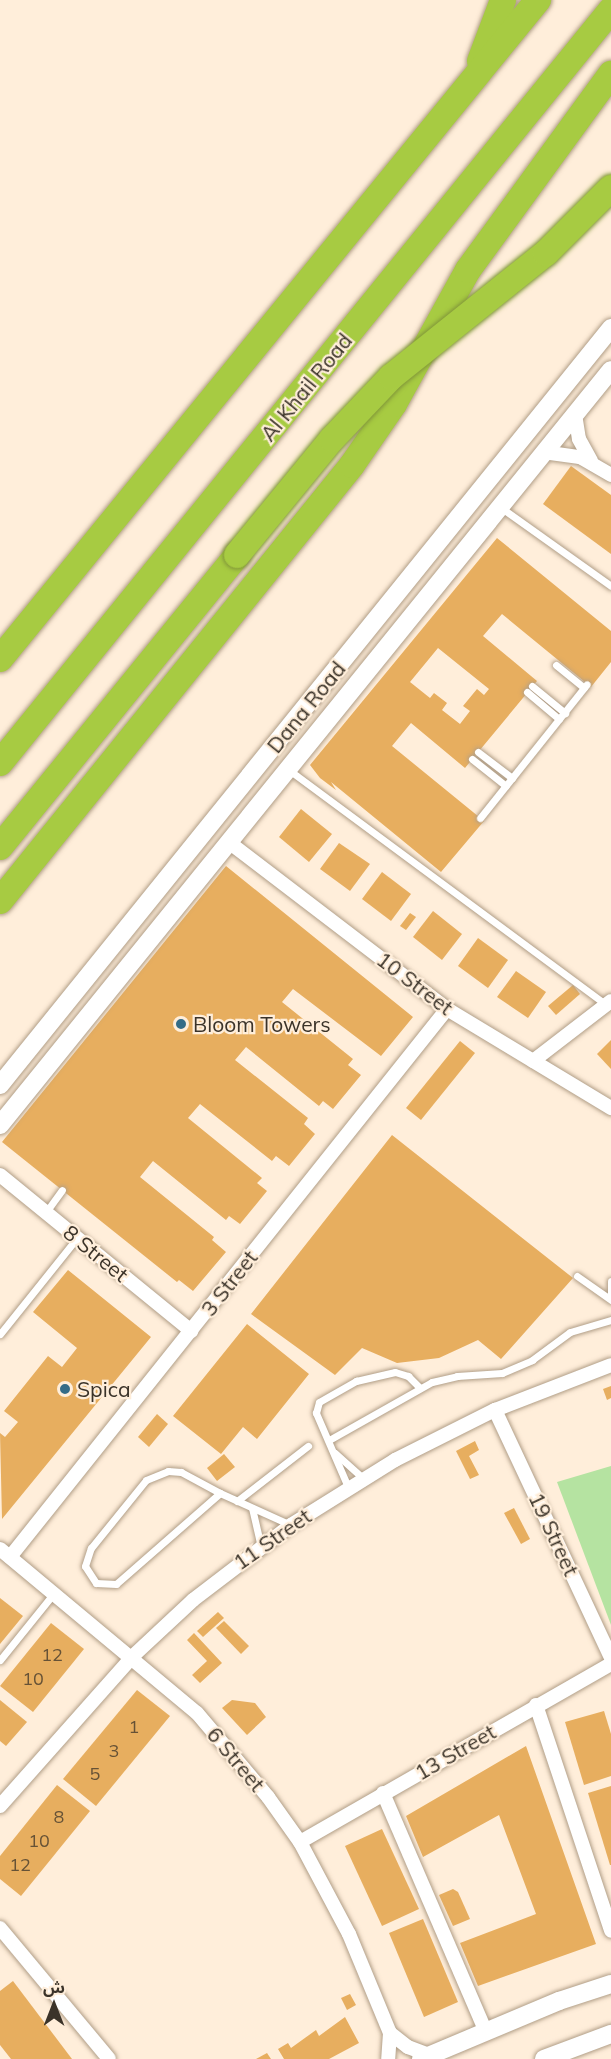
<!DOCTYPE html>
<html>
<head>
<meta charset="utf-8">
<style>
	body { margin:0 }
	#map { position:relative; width:611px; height:2059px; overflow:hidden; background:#ffeeda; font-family:Mulish,"Noto Sans Arabic",sans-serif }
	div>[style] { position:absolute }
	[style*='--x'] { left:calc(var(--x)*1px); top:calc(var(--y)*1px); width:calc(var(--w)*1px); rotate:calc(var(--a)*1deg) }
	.green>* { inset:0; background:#b5e3a1 }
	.building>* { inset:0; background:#e7ae5f }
	.roads { filter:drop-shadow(0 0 2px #b19e87) drop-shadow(0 0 2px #b19e87) }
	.service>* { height:7px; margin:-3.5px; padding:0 3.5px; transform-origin:3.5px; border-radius:3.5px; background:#fff }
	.minor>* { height:14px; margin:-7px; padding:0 7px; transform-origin:7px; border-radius:7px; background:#fff }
	.tertiary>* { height:18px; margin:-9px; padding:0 9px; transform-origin:9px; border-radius:9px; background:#fff }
	.motorway>* { height:26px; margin:-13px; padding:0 13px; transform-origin:13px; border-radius:13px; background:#a7cb42 }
	.bridges { filter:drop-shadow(0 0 2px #819639) drop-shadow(0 0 2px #819639) }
	.motorway-bridge>* { height:26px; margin:-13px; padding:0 13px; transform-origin:13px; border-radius:13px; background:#a7cb42 }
	.dots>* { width:16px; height:16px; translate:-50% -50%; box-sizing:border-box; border:3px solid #ffeeda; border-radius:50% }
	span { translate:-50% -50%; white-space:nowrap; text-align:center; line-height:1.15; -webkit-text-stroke:4.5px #ffeeda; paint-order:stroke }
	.number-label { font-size:18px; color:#665236 }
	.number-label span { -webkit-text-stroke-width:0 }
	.street-label { font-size:21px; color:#3b3329 }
	.poi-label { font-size:21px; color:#3b3329 }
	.left { translate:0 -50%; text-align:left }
	.north { position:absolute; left:24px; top:1975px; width:60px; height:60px; -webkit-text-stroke:4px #ffeeda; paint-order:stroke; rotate:0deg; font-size:16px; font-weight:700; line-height:24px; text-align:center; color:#3b3329 }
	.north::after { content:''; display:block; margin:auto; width:21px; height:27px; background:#3b3329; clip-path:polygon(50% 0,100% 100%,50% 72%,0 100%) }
</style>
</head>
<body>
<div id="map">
	<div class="green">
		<div style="clip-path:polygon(611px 1466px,611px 1625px,557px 1482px)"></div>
	</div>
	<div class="building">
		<div style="clip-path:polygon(571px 466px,611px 495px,611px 554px,543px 504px)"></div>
		<div style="clip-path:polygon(evenodd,497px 538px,611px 631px,611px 662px,591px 687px,502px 614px,483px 636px,537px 681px,465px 768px,411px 723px,392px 746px,484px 821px,441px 872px,331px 782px,336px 790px,320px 778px,310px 765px,497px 538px,438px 648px,489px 689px,484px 695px,477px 689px,463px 706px,470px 711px,460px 724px,442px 710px,447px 703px,434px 693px,430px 698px,410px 682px,438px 648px)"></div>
		<div style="clip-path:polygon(301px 809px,332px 834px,309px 862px,279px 837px)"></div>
		<div style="clip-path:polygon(339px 843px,370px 864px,350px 891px,320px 869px)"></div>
		<div style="clip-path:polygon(226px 866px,413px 1017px,381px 1056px,293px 989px,282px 1002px,353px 1059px,348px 1065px,361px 1075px,333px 1109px,323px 1101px,319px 1106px,246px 1047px,235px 1060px,308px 1118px,304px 1124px,315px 1134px,289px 1166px,276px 1156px,272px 1161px,200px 1104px,188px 1118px,262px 1178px,257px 1183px,267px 1191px,240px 1224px,229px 1216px,226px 1220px,153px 1161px,140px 1177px,214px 1237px,212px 1240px,226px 1252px,193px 1291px,179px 1280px,177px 1282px,2px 1142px)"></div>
		<div style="clip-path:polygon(382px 872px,411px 894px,391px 921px,362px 899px)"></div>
		<div style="clip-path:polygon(433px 911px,462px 934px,442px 960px,413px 937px)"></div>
		<div style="clip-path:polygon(410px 913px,416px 917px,406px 930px,400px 926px)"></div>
		<div style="clip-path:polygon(478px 938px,508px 960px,488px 988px,458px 966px)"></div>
		<div style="clip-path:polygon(516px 971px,546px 992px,528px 1018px,497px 997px)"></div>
		<div style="clip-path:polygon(573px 985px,580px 994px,556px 1015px,548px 1006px)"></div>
		<div style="clip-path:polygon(611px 1040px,611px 1069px,597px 1054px)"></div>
		<div style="clip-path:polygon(460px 1041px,475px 1053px,421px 1120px,406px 1108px)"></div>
		<div style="clip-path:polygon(392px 1135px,573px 1278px,501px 1359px,478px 1340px,439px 1358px,397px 1363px,362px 1348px,335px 1375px,251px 1314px)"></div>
		<div style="clip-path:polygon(68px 1270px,151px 1337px,2px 1519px,0 1433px,5px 1437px,18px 1422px,4px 1411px,48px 1356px,62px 1367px,77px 1348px,33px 1312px)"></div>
		<div style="clip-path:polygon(247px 1324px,309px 1374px,257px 1439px,243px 1427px,221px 1454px,173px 1416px)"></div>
		<div style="clip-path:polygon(611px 1386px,611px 1398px,607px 1400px,603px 1389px)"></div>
		<div style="clip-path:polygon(157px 1414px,168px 1424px,149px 1447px,138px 1437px)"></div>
		<div style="clip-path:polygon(475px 1441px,479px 1450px,469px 1456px,479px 1475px,470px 1479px,456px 1451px)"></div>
		<div style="clip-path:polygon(224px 1454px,235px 1467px,217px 1481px,207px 1468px)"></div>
		<div style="clip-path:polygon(514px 1508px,530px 1539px,521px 1544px,504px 1513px)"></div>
		<div style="clip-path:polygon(0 1598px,23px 1616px,0 1644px)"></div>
		<div style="clip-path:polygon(218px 1612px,224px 1618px,203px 1637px,197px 1631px)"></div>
		<div style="clip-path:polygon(224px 1621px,249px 1646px,241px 1654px,216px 1628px)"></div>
		<div style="clip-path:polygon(51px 1623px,84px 1649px,33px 1712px,0 1686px)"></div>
		<div style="clip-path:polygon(194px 1633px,222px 1663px,200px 1683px,192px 1675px,207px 1661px,187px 1640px)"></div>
		<div style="clip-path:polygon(137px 1690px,170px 1716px,96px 1806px,63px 1779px)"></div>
		<div style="clip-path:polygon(0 1700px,27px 1722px,6px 1746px,0 1741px)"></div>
		<div style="clip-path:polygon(232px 1700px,255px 1703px,266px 1717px,247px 1735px,222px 1708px)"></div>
		<div style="clip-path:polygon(604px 1711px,611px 1734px,611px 1776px,584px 1785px,565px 1722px)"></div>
		<div style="clip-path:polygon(526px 1746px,596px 1944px,478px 1986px,460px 1943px,536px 1914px,499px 1815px,423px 1857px,406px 1816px)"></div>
		<div style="clip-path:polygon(57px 1785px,90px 1811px,21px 1896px,0 1879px,0 1856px)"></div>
		<div style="clip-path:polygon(611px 1786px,611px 1865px,610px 1865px,588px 1793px)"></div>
		<div style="clip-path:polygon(382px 1829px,419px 1909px,382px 1926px,345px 1846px)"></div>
		<div style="clip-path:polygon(453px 1889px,458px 1892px,470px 1919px,453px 1926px,439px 1895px)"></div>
		<div style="clip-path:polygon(423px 1919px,458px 2002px,424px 2017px,389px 1933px)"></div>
		<div style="clip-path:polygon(13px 1981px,72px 2059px,11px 2059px,0 2045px,0 1991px)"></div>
		<div style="clip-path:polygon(350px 1994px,356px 2005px,347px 2010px,341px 1998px)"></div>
		<div style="clip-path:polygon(345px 2017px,359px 2043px,329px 2059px,284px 2059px,278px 2049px,288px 2043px,291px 2048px,316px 2030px,319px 2036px)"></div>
		<div style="clip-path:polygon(267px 2053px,271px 2059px,256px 2059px)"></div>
	</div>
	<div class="roads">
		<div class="service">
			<div style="--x:500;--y:507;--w:136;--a:35.4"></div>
			<div style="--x:556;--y:665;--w:36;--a:39"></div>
			<div style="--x:532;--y:686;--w:43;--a:39.3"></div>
			<div style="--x:527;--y:692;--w:42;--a:40.2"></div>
			<div style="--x:478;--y:752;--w:43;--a:37.4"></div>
			<div style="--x:472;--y:759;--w:43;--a:38.5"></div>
			<div style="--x:289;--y:770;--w:395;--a:36.5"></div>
			<div style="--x:480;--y:818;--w:171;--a:-51.4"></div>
			<div style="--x:46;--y:1212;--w:27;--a:-54"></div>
			<div style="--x:577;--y:1276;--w:42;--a:35.2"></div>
			<div style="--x:611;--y:1281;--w:12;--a:90"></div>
			<div style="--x:0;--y:1334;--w:123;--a:-51.3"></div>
			<div style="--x:329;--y:1440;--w:118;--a:-29.4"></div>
			<div style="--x:432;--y:1382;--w:26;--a:-13"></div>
			<div style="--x:457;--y:1376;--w:45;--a:-3.8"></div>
			<div style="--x:502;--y:1373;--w:33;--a:-23"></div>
			<div style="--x:532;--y:1360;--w:47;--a:-36.4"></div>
			<div style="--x:570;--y:1332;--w:43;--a:-16.3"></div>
			<div style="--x:335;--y:1453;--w:39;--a:42"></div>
			<div style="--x:168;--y:1471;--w:13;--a:4"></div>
			<div style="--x:181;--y:1472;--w:44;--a:28.3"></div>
			<div style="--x:220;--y:1493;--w:138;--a:138.8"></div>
			<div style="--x:116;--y:1584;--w:20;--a:-177"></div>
			<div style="--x:96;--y:1583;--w:20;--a:-123"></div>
			<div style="--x:85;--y:1566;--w:19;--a:-72"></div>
			<div style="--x:91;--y:1548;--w:87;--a:-51"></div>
			<div style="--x:146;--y:1480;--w:24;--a:-22"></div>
			<div style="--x:348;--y:1487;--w:81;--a:-113.4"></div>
			<div style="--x:316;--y:1413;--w:11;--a:-75"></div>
			<div style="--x:319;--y:1402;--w:43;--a:-29.6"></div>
			<div style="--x:356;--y:1381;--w:40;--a:-13"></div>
			<div style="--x:395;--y:1372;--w:14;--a:17"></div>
			<div style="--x:408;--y:1376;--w:17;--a:45"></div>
			<div style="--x:220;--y:1493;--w:78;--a:24.3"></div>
			<div style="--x:237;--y:1501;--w:90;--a:-37.8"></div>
			<div style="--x:252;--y:1508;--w:39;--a:77"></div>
			<div style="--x:0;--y:1660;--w:86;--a:-51.1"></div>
		</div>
		<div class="minor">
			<div style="--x:575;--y:414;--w:25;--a:81"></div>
			<div style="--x:579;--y:439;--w:25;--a:61"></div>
			<div style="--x:543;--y:452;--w:37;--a:8"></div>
			<div style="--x:580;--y:457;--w:36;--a:30"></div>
			<div style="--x:230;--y:843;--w:273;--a:37.4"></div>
			<div style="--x:447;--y:1009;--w:192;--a:31.1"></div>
			<div style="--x:533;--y:1061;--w:98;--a:-37.6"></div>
			<div style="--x:0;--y:1175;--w:247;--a:39.2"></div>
			<div style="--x:495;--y:1410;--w:274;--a:64.9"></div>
			<div style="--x:0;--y:1549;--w:256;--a:39.8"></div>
			<div style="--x:197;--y:1713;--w:110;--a:49.8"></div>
			<div style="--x:268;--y:1797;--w:55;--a:54.6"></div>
			<div style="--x:300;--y:1842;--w:104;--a:62"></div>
			<div style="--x:349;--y:1934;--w:107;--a:67.5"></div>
			<div style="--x:390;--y:2033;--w:26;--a:94"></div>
			<div style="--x:10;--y:1557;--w:701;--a:-51.43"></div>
			<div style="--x:536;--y:1705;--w:238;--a:71.6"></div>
			<div style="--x:383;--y:1793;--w:260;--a:66.7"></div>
			<div style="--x:0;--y:1806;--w:200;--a:-48.4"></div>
			<div style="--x:133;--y:1656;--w:82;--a:-43"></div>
			<div style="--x:193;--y:1600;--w:123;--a:-37.4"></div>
			<div style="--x:291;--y:1525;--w:123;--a:-32"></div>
			<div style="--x:395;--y:1460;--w:112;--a:-26.6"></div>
			<div style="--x:495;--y:1410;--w:124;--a:-21.2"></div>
			<div style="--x:300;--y:1842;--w:358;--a:-29.8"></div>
			<div style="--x:0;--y:1928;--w:170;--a:50.2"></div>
			<div style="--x:390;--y:2033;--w:23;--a:38"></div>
			<div style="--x:408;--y:2047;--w:22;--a:21"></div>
		</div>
		<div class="tertiary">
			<div style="--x:0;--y:1085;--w:973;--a:-51.09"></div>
			<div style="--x:0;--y:1125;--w:971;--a:-51.02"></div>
			<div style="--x:421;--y:2059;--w:150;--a:-22.8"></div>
			<div style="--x:559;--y:2001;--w:55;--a:-18.1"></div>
			<div style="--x:544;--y:2059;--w:72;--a:-20.5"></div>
		</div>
		<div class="motorway">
			<div style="--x:480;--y:61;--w:65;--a:-69.3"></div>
			<div style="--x:0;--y:659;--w:851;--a:-50.77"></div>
			<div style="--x:0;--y:763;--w:970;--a:-50.94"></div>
			<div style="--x:0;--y:847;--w:376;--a:-50.9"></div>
			<div style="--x:0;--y:901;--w:560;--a:-51.08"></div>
			<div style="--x:352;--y:465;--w:74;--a:-55.5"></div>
			<div style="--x:394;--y:404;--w:153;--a:-61.1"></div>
			<div style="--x:468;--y:270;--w:243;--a:-53.9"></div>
		</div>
	</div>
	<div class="bridges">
		<div class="motorway-bridge">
			<div style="--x:237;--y:555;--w:150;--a:-50.7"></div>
			<div style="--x:332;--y:439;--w:86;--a:-46.4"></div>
			<div style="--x:391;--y:377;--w:198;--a:-38.7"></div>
			<div style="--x:546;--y:253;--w:92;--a:-45"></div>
		</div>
	</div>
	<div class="dots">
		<div style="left:181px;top:1024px;background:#356c87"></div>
		<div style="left:65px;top:1389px;background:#356c87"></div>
	</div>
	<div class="number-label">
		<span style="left:52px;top:1655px">12</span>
		<span style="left:33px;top:1679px">10</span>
		<span style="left:134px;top:1727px">1</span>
		<span style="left:114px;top:1751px">3</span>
		<span style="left:95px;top:1774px">5</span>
		<span style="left:59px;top:1817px">8</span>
		<span style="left:39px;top:1841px">10</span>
		<span style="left:20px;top:1865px">12</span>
	</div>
	<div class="street-label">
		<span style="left:306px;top:387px;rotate:-51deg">Al Khail Road</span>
		<span style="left:306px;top:707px;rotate:-51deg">Dana Road</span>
		<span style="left:415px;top:983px;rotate:37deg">10 Street</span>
		<span style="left:96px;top:1253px;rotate:39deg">8 Street</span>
		<span style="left:229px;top:1283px;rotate:-52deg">3 Street</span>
		<span style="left:554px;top:1534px;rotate:65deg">19 Street</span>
		<span style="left:272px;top:1539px;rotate:-35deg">11 Street</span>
		<span style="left:455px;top:1752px;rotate:-30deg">13 Street</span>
		<span style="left:236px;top:1759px;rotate:50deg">6 Street</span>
	</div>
	<div class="poi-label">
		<span class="left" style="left:193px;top:1024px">Bloom Towers</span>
		<span class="left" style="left:77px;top:1389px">Spica</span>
	</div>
	<div class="north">ش</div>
</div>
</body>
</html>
